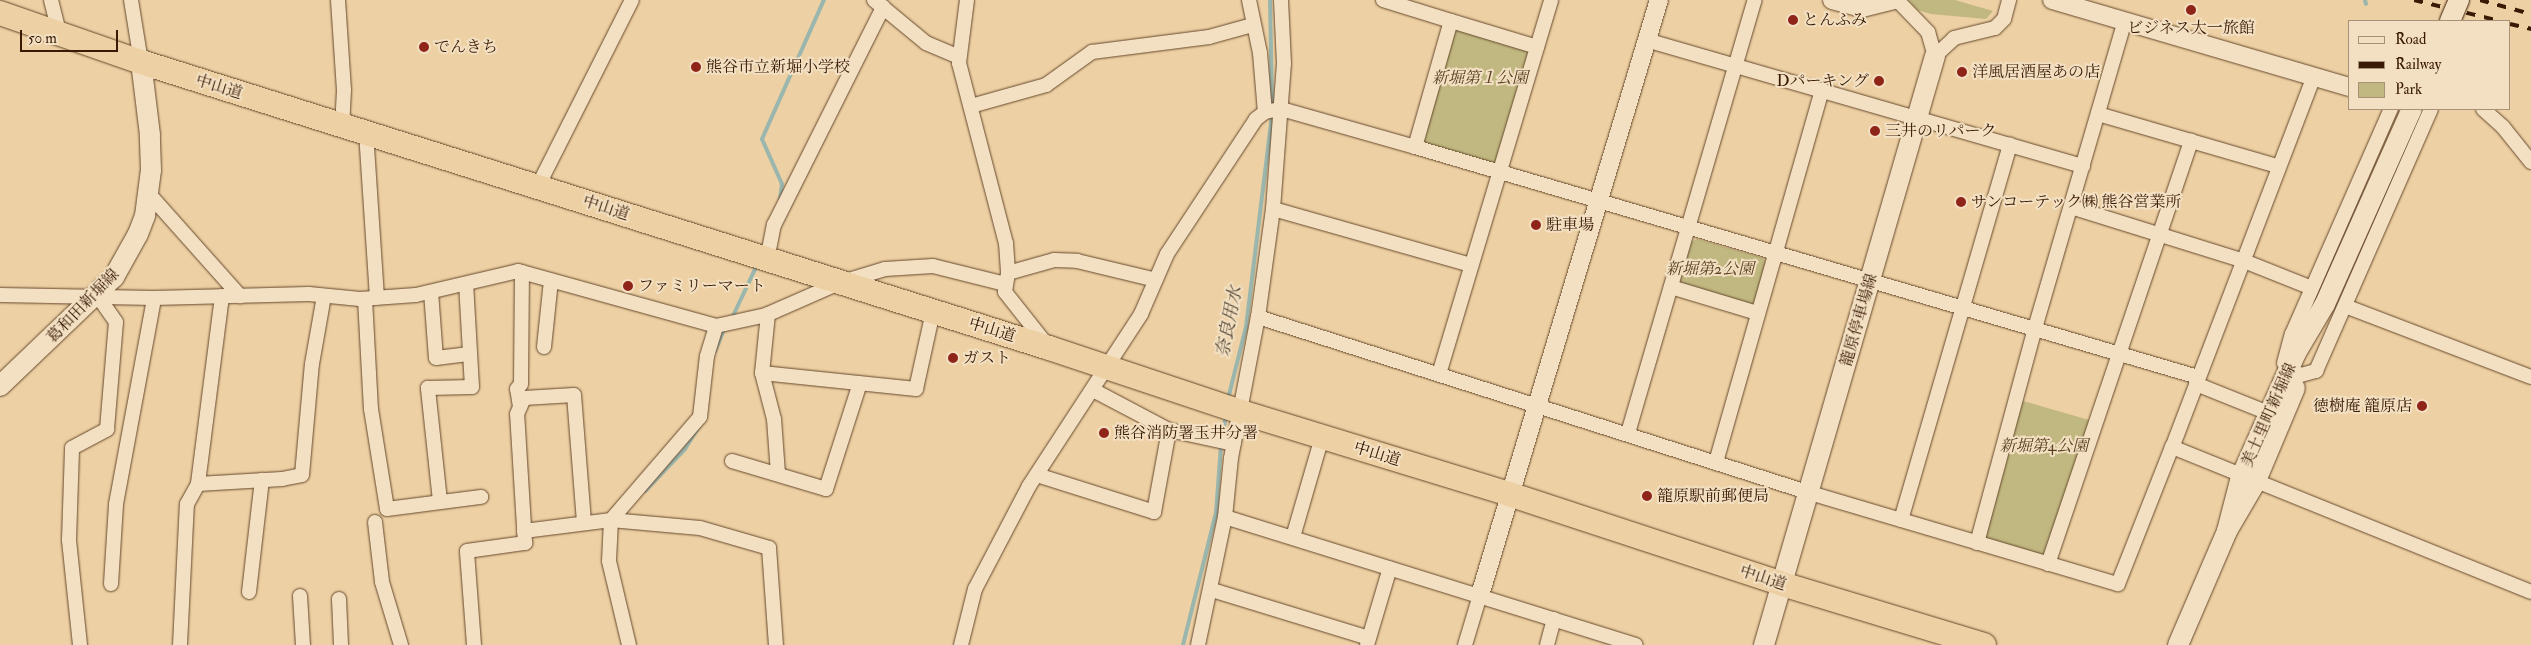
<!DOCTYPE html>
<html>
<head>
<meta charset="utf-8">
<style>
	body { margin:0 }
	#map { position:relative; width:2531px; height:645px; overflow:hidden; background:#edd0a3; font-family:"IM FELL Double Pica","Noto Serif JP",serif }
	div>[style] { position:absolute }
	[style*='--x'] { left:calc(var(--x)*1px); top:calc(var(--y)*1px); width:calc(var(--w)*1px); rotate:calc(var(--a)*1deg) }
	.green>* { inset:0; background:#c0b880 }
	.stream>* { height:4px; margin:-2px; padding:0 2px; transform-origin:2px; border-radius:2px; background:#9ab6ad }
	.roads { filter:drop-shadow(0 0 1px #66482c) drop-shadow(0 0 1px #66482c) }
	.minor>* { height:14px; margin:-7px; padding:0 7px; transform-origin:7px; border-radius:7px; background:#f3e0c3 }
	.tertiary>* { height:18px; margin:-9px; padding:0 9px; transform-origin:9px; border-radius:9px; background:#f3e0c3 }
	.secondary>* { height:20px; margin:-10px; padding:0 10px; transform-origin:10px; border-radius:10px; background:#f3e0c3 }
	.trunk>* { height:24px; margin:-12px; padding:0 12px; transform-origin:12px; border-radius:12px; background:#edd0a3 }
	.rail>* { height:4px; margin-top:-2px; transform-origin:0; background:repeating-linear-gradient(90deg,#391a04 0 9px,transparent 0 18px) }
	.bridges { filter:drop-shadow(0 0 1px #391a04) drop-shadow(0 0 1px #391a04) }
	.secondary-bridge>* { height:20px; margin:-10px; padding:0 10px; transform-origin:10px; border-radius:10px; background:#f3e0c3 }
	.dots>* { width:14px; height:14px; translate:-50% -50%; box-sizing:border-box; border:2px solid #f3e0c3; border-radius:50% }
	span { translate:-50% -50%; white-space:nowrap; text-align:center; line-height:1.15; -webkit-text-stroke:4px #f3e0c3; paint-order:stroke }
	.poi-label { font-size:16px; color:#391a04 }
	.left { translate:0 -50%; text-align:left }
	.right { translate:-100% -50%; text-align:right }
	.park-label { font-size:16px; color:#5b4223; font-style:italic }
	.street-label { font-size:16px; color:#391a04 }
	.water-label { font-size:18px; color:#564937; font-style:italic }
	.legend { position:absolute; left:2348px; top:20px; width:162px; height:90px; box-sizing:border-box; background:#f3e0c3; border:1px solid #a99177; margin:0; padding:6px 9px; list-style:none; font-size:15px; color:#391a04 }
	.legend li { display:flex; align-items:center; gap:10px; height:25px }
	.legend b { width:25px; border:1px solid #a99177 }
	.scale { position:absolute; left:20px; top:30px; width:98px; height:22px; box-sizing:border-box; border:2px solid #391a04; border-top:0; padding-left:6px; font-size:15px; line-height:18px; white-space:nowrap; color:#391a04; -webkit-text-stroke:4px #f3e0c3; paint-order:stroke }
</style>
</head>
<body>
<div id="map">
	<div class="green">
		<div style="clip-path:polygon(1908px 0,1955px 0,1993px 11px,1986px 19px,1931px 14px,1918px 10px)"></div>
		<div style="clip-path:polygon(1457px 29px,1526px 49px,1528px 56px,1497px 161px,1491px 164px,1424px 144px,1421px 139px,1452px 32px)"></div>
		<div style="clip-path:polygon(1697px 239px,1763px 258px,1766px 263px,1755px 302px,1748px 306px,1683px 287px,1680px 281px,1691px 242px)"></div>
		<div style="clip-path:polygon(2020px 400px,2089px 420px,2045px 553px,2039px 556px,1985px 540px,1982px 534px)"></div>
	</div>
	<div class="stream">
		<div style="--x:1270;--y:0;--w:108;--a:88.9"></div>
		<div style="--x:2365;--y:0;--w:4;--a:76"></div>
		<div style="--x:780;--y:200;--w:16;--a:-83"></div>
		<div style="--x:782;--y:184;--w:49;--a:-114"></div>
		<div style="--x:762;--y:139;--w:152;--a:-66"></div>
		<div style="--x:732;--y:318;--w:59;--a:-64.7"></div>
		<div style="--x:715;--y:351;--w:25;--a:-67"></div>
		<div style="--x:1228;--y:399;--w:74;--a:-76"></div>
		<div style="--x:1246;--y:327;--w:214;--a:-83"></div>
		<div style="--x:1222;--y:438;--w:23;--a:-80"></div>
		<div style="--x:645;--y:491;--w:58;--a:-46.4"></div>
		<div style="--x:685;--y:449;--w:25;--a:-58"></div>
		<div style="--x:1183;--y:645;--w:136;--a:-76"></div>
		<div style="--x:1216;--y:513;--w:68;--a:-85.8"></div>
	</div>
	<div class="roads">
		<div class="minor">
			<div style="--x:51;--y:0;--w:34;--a:76"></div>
			<div style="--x:131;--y:0;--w:63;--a:80.8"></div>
			<div style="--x:338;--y:0;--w:90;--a:86.2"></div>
			<div style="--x:344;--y:90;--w:35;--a:93"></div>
			<div style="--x:874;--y:0;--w:67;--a:39.6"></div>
			<div style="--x:926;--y:43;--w:36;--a:23"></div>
			<div style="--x:967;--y:0;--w:64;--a:97.2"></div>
			<div style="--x:959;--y:63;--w:186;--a:75.4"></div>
			<div style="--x:1006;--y:243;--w:30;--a:86"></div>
			<div style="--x:1008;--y:273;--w:19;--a:99"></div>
			<div style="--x:1005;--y:292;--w:68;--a:51.6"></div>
			<div style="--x:1249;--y:0;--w:54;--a:78.3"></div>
			<div style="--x:1260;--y:53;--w:59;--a:85.2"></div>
			<div style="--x:1383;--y:0;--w:71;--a:17.2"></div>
			<div style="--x:1897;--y:0;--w:45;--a:45.9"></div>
			<div style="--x:1928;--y:32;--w:25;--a:74"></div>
			<div style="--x:1646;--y:40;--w:455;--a:16.1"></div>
			<div style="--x:1935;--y:56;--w:26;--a:-43"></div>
			<div style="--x:1954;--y:38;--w:42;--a:-13.7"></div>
			<div style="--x:1995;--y:28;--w:13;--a:-45"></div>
			<div style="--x:2004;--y:19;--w:20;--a:-75"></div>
			<div style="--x:2314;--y:76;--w:397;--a:110.9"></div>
			<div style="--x:2172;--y:447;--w:387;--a:22"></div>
			<div style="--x:971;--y:106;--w:78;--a:-15.6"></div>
			<div style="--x:1046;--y:85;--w:57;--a:-35.7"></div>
			<div style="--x:1092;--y:52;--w:118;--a:-7.3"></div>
			<div style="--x:1209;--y:37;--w:46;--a:-15.3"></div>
			<div style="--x:2483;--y:109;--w:27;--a:42"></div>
			<div style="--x:2503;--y:127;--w:45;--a:51.3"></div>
			<div style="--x:2098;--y:114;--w:186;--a:16.2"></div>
			<div style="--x:366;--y:132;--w:166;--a:86.2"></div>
			<div style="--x:1415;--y:147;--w:131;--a:-74.1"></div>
			<div style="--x:1451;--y:21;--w:90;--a:16.8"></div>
			<div style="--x:538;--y:186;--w:208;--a:-63.2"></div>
			<div style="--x:149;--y:194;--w:137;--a:48.3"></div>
			<div style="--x:2071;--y:207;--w:181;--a:17.3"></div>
			<div style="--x:2244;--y:261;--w:73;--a:21.7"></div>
			<div style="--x:1273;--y:209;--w:206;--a:15.8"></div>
			<div style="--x:767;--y:260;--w:36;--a:-79"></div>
			<div style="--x:774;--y:225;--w:244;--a:-63.4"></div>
			<div style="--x:1008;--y:273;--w:48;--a:-15.8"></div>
			<div style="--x:1054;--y:260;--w:23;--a:2"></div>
			<div style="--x:1077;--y:261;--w:81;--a:13.5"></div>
			<div style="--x:1671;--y:287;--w:90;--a:16.8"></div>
			<div style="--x:431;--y:292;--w:66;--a:85.7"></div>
			<div style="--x:436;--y:358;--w:34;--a:-7"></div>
			<div style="--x:0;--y:295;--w:154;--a:1.1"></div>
			<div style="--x:154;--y:298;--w:155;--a:-1.5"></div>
			<div style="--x:309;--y:294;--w:51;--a:5.6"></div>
			<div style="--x:360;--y:299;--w:56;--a:-4.1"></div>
			<div style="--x:416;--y:295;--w:105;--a:-13.2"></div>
			<div style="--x:518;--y:271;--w:205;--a:15.5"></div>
			<div style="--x:716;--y:326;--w:51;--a:-12.4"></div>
			<div style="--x:766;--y:315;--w:80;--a:-23.7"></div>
			<div style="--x:839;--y:283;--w:48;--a:-16.9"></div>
			<div style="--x:885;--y:269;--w:48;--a:-3.6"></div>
			<div style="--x:933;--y:266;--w:74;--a:14"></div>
			<div style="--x:222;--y:296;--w:190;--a:97.3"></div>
			<div style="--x:198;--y:484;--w:84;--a:-3.4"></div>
			<div style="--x:282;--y:479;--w:20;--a:-11"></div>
			<div style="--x:302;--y:475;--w:111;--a:-84.9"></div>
			<div style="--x:312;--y:364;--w:69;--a:-80"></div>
			<div style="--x:365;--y:299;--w:110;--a:86.9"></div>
			<div style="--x:371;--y:409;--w:101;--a:80.9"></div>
			<div style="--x:387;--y:509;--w:95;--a:-7.3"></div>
			<div style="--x:2345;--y:306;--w:199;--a:20.9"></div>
			<div style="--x:768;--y:314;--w:59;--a:95.8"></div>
			<div style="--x:762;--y:373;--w:155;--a:5.9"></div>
			<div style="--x:916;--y:389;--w:79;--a:-77.6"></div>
			<div style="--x:1258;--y:317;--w:579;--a:17.68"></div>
			<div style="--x:1810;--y:493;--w:321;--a:16.5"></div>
			<div style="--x:2118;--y:584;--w:147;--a:-68.5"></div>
			<div style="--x:544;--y:347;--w:67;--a:-84"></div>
			<div style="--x:2284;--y:363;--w:30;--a:-75"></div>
			<div style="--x:2292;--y:334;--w:246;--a:-66.3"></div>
			<div style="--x:2289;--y:369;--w:13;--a:27"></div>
			<div style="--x:2301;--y:375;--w:16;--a:-15"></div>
			<div style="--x:2316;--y:371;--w:286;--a:-66.3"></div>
			<div style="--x:762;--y:373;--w:48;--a:75.4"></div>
			<div style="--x:774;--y:419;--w:55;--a:85.8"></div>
			<div style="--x:1439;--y:374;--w:390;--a:-73.3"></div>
			<div style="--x:2196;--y:384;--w:86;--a:21.8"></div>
			<div style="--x:1093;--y:390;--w:86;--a:27.8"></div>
			<div style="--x:1169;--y:430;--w:66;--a:12.2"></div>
			<div style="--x:520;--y:407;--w:18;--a:-99"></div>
			<div style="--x:517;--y:389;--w:6;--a:-51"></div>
			<div style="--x:521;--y:384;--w:112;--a:-89.5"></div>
			<div style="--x:1628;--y:433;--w:451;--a:-73.7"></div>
			<div style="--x:732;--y:461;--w:98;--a:16.6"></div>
			<div style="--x:826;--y:489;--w:111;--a:-72.2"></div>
			<div style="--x:1716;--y:462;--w:387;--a:-74.1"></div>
			<div style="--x:1037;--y:475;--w:123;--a:17.5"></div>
			<div style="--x:1154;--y:512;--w:83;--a:-79.6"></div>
			<div style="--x:440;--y:501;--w:114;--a:-96.1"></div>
			<div style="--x:428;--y:388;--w:44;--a:-1.3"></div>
			<div style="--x:472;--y:387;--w:103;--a:-93.3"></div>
			<div style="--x:1225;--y:517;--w:430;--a:17.3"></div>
			<div style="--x:1901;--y:520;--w:391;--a:-73.8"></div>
			<div style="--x:375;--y:522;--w:60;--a:83.3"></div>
			<div style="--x:382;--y:582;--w:66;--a:73.2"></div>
			<div style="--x:524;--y:531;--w:88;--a:-7.2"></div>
			<div style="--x:611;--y:520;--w:89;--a:5.1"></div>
			<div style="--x:700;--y:528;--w:72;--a:16.2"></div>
			<div style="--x:769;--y:548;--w:97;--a:85.9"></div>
			<div style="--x:1293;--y:537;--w:104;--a:-73.8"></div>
			<div style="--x:1977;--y:543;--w:223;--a:-74.9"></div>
			<div style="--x:2035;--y:328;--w:320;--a:-73.7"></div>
			<div style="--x:2048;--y:564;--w:447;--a:-71.3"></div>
			<div style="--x:111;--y:584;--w:80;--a:-86.4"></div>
			<div style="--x:116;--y:504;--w:209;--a:-79.5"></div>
			<div style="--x:1212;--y:590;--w:164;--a:17"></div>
			<div style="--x:249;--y:592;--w:113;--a:-83.4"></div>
			<div style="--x:300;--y:596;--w:49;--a:86.5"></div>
			<div style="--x:339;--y:599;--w:46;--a:87.5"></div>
			<div style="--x:80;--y:645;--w:106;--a:-96"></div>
			<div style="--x:69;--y:540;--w:92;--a:-88.1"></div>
			<div style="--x:72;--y:448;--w:40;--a:-28"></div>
			<div style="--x:107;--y:429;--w:107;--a:-85.2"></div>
			<div style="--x:116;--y:322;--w:33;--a:-125"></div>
			<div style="--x:180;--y:645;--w:141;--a:-87.2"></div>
			<div style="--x:187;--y:504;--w:23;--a:-61"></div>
			<div style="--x:474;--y:645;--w:94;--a:-94.3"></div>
			<div style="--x:467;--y:551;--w:59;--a:-7.9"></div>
			<div style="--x:525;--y:543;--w:129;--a:-93.5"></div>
			<div style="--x:517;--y:414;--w:17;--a:-66"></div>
			<div style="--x:524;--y:398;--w:50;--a:-3.4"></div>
			<div style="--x:574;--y:395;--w:128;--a:85.5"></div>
			<div style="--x:629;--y:645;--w:86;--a:-103.4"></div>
			<div style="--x:609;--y:561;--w:41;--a:-87.2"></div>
			<div style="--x:611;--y:520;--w:136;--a:-49.2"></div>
			<div style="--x:700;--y:417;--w:61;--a:-83.5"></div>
			<div style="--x:707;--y:356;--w:31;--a:-73"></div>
			<div style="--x:961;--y:645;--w:58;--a:-76"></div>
			<div style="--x:975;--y:589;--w:116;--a:-62.3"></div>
			<div style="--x:1029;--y:486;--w:205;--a:-56.9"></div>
			<div style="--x:1141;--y:314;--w:65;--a:-66.6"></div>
			<div style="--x:1167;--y:254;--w:162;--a:-56.6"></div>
			<div style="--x:1256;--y:119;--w:11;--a:-38"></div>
			<div style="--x:1265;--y:112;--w:16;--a:-11"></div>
			<div style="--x:1281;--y:109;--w:139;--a:15.8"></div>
			<div style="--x:1415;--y:147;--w:816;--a:16.37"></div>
			<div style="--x:1198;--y:645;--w:131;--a:-78.1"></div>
			<div style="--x:1225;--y:517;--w:59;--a:-84.2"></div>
			<div style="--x:1231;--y:458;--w:144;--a:-79.2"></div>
			<div style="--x:1258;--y:317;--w:109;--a:-82.1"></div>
			<div style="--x:1273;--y:209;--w:145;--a:-85.7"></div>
			<div style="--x:1284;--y:64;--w:64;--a:-92.7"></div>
			<div style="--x:1367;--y:645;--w:80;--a:-73.4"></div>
			<div style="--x:1465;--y:645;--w:52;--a:-73.3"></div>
			<div style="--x:1547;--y:645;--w:27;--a:-75"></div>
		</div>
		<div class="tertiary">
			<div style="--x:1832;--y:0;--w:31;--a:15"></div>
			<div style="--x:1862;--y:8;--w:33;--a:-14"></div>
			<div style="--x:2052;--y:0;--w:310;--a:16.3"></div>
			<div style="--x:1480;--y:595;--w:621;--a:-73.26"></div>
		</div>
		<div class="secondary">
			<div style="--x:0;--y:386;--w:158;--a:-43.7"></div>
			<div style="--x:114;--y:277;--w:49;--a:-60.8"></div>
			<div style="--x:138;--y:234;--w:19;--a:-69"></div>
			<div style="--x:145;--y:216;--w:46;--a:-82.6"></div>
			<div style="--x:151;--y:170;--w:35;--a:-92"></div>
			<div style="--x:150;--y:135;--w:74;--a:-97"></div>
			<div style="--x:2227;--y:531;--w:56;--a:-75.5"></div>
			<div style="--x:2241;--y:477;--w:136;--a:-66.1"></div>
			<div style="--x:2296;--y:353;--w:57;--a:-59.4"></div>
			<div style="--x:2325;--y:304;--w:214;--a:-66"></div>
			<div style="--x:1764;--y:645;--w:613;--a:-73.81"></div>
			<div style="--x:2178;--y:645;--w:124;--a:-66.7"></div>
			<div style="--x:2227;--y:531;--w:56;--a:-59.7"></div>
			<div style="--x:2255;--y:483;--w:103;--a:-67.2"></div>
		</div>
		<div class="trunk">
			<div style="--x:0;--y:13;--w:149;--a:19.2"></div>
			<div style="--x:141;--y:62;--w:952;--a:17.48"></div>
			<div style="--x:1049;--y:348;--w:202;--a:18.4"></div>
			<div style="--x:1241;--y:412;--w:280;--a:17"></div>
			<div style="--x:1509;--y:494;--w:287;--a:18.2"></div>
			<div style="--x:1782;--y:584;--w:211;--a:16.8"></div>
		</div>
	</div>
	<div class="rail">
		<div style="--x:2414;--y:0;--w:89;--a:13.7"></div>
		<div style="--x:2480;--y:0;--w:53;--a:15.4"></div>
		<div style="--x:2510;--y:24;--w:22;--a:13"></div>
	</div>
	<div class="bridges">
		<div class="secondary-bridge">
			<div style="--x:2450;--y:21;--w:23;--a:-67"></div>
		</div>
	</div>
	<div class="dots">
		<div style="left:2191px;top:10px;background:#8f2418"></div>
		<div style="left:1793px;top:20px;background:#8f2418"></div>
		<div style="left:424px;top:47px;background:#8f2418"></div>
		<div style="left:696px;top:67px;background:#8f2418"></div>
		<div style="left:1962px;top:72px;background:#8f2418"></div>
		<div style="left:1879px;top:81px;background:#8f2418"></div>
		<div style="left:1875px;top:131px;background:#8f2418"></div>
		<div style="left:1961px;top:202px;background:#8f2418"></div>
		<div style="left:1536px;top:225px;background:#8f2418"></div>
		<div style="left:628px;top:286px;background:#8f2418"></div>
		<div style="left:953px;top:358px;background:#8f2418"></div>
		<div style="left:2422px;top:406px;background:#8f2418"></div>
		<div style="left:1104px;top:433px;background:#8f2418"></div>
		<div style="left:1647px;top:496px;background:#8f2418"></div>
	</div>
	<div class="poi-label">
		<span class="left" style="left:1803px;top:20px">とんふみ</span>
		<span style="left:2191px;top:28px">ビジネス大一旅館</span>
		<span class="left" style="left:434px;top:47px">でんきち</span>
		<span class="left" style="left:706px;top:67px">熊谷市立新堀小学校</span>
		<span class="left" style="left:1972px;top:72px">洋風居酒屋あの店</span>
		<span class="right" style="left:1869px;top:81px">Dパーキング</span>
		<span class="left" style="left:1885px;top:131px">三井のリパーク</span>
		<span class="left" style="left:1971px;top:202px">サンコーテック㈱ 熊谷営業所</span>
		<span class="left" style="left:1546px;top:225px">駐車場</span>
		<span class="left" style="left:638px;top:286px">ファミリーマート</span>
		<span class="left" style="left:963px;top:358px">ガスト</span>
		<span class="right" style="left:2412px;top:406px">徳樹庵 籠原店</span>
		<span class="left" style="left:1114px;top:433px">熊谷消防署玉井分署</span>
		<span class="left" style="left:1657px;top:496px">籠原駅前郵便局</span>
	</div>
	<div class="park-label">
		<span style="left:1480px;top:78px">新堀第１公園</span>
		<span style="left:1710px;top:269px">新堀第2公園</span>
		<span style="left:2044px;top:446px">新堀第4公園</span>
	</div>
	<div class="street-label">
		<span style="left:219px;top:87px;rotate:17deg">中山道</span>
		<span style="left:606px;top:208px;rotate:18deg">中山道</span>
		<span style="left:83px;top:306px;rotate:-46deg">葛和田新堀線</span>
		<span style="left:1859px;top:320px;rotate:-74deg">籠原停車場線</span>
		<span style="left:992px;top:330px;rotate:17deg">中山道</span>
		<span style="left:2269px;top:415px;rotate:-66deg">美土里町新堀線</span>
		<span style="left:1377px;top:454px;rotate:17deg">中山道</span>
		<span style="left:1763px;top:578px;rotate:18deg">中山道</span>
	</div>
	<div class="water-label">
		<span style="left:1230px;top:322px;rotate:-79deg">奈良用水</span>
	</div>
	<ul class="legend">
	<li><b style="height:6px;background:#f3e0c3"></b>Road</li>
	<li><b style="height:6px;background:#391a04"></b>Railway</li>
	<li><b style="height:14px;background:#c0b880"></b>Park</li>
	</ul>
	<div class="scale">50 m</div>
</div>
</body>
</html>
